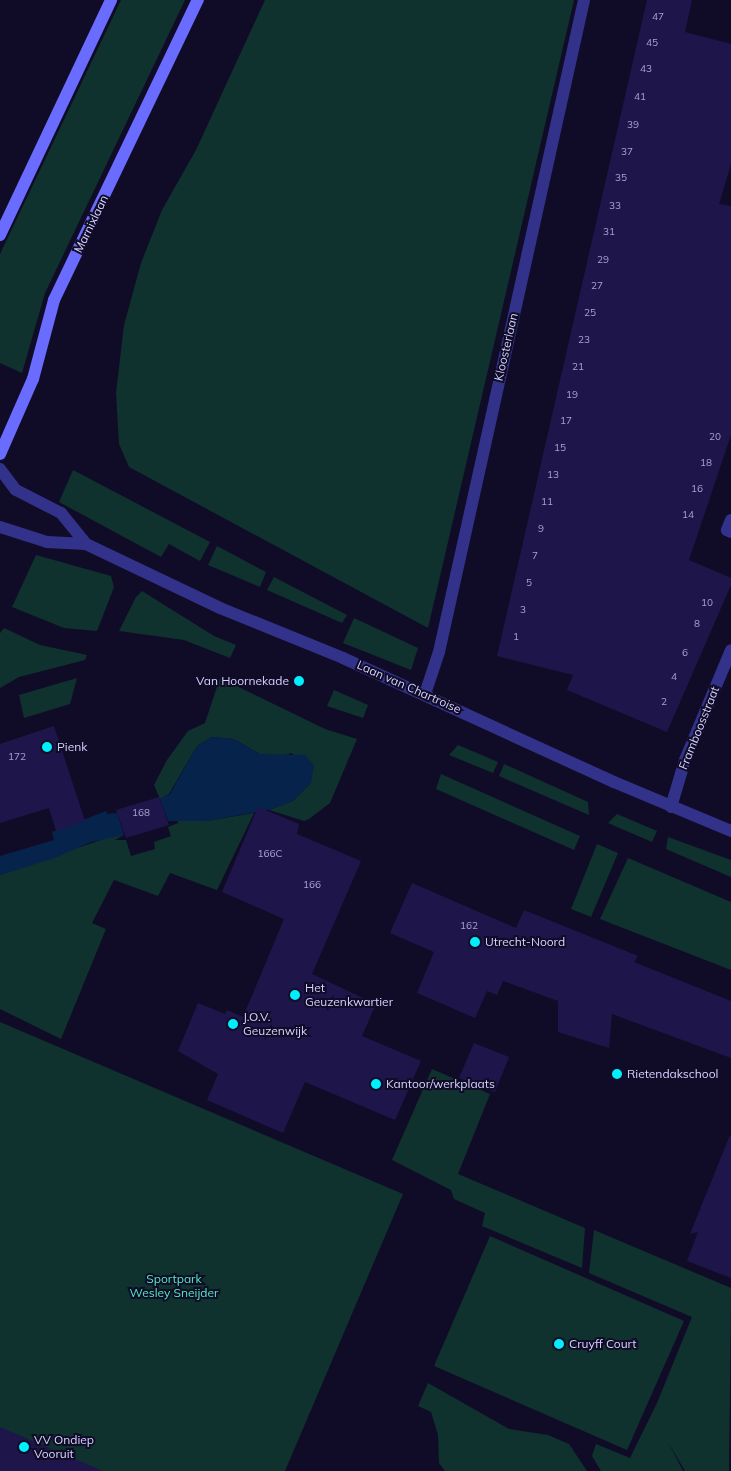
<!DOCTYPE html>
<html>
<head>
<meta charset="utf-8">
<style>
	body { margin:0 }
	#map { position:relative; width:731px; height:1471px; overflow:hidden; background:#100c27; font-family:Mulish,sans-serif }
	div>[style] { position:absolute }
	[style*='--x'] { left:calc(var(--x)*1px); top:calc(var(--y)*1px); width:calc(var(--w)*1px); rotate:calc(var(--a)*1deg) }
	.green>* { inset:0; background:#0f322f }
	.water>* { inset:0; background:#06234c }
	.building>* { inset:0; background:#1e164a }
	.minor>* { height:12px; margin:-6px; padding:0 6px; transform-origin:6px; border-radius:6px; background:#32328b }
	.tertiary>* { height:12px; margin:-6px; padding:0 6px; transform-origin:6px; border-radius:6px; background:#32328b }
	.secondary>* { height:12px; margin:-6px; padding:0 6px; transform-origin:6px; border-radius:6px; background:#696cff }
	.dots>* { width:14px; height:14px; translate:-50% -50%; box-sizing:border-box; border:2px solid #100c27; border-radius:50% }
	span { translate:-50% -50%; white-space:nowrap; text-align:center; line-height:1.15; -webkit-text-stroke:4px #100c27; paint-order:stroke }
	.number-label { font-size:10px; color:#a7a3d2 }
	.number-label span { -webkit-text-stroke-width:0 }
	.street-label { font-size:12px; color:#d5d2ff }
	.poi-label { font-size:12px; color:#d5d2ff }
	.right { translate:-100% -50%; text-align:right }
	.left { translate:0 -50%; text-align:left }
	.park-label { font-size:12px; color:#50edbf }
</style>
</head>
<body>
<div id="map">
	<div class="green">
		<div style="clip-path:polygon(121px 0,185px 0,45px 293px,22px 373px,0 363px,0 254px)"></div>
		<div style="clip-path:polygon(265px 0,574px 0,428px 628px,129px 467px,119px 444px,116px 393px,124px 325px,141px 263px,162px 210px,196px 150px)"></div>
		<div style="clip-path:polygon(73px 470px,210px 542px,200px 561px,169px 544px,161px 557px,59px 502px)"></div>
		<div style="clip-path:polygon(217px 546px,266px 572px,260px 587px,208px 565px)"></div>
		<div style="clip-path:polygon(36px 555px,111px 576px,114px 587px,97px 631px,64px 628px,12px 607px)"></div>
		<div style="clip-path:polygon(274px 577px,347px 615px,342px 623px,267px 590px)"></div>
		<div style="clip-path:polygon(142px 591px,214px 636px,236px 645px,230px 658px,184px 640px,119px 631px,136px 597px)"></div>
		<div style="clip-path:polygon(354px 618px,418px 648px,411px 670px,343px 643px)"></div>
		<div style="clip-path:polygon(4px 628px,40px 645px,87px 655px,85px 660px,19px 677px,0 688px,0 633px)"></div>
		<div style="clip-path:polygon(77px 678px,70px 704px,24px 718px,19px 695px)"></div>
		<div style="clip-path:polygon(220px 678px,325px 729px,357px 739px,330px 803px,309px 819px,304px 821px,269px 810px,293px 801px,311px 783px,292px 753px,279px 757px,260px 754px,234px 739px,212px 737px,197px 746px,169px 794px,160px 799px,154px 785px,167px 760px,188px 731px,205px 723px)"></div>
		<div style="clip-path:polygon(334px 690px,368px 705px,363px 718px,327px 706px)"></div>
		<div style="clip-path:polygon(458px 745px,498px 762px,493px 773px,449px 755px)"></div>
		<div style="clip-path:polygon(504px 764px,588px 802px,589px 815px,499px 776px)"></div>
		<div style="clip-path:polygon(441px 774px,580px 836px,574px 850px,436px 789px)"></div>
		<div style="clip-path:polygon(254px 813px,217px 890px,170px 873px,158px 896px,114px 880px,92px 923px,106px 929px,61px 1039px,0 1009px,0 875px,112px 836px,124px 835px,115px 840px,126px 840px,131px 856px,155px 849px,154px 842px,171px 836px,168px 827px,178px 823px,178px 821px,206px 821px)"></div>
		<div style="clip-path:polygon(617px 814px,657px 831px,652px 842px,608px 823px)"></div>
		<div style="clip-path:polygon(668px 837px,731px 860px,731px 877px,666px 849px)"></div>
		<div style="clip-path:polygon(597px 844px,618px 853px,591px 917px,571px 909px)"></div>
		<div style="clip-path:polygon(628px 858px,731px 902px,731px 970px,600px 919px)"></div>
		<div style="clip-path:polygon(0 1022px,403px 1194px,285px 1471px,0 1471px)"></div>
		<div style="clip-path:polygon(432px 1069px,490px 1094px,458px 1174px,585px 1228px,582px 1268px,482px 1226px,485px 1213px,454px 1199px,451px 1190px,392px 1160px)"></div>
		<div style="clip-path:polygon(594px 1230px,731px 1288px,729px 1471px,685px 1471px,668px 1442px,683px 1471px,601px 1471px,592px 1456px,596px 1444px,630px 1458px,657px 1403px,692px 1317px,589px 1273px)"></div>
		<div style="clip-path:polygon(490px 1236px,684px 1321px,627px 1450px,434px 1366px)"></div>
		<div style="clip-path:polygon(428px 1383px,509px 1429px,548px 1435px,569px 1444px,587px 1471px,445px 1471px,439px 1463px,438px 1435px,431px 1412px,418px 1406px)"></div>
	</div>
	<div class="water">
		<div style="clip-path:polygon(212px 737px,234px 739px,260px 754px,305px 755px,314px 765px,311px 783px,293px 801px,269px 810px,206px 821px,168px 821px,160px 799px,170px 794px,197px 746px)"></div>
		<div style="clip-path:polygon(106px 811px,107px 814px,117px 813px,124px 835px,91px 842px,55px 858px,0 875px,0 856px,54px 840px,52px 832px)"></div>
	</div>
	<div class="building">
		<div style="clip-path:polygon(647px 0,692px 0,685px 32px,731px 44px,731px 164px,719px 204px,731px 206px,731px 435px,689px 560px,731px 578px,731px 585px,667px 732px,567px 690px,573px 675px,497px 656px)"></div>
		<div style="clip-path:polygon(54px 726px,85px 821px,56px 831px,49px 808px,0 823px,0 744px)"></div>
		<div style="clip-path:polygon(159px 797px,169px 825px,126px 838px,116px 810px)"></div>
		<div style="clip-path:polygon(258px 807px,299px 824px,297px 834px,361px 861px,312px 974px,376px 1004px,362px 1036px,421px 1061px,395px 1120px,305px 1082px,283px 1133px,207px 1100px,218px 1074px,178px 1051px,198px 1003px,225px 1014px,227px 1010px,243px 1017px,284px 919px,222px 892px)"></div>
		<div style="clip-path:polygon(412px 883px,516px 928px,524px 910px,638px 956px,634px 962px,731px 1001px,731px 1058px,612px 1014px,609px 1048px,558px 1032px,558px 1001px,503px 981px,497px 995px,487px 991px,475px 1018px,417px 993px,434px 952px,390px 933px)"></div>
		<div style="clip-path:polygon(474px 1043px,509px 1057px,495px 1092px,459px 1078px)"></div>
		<div style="clip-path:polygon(730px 1135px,731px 1136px,731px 1278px,687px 1261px,698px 1232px,690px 1234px)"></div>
		<div style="clip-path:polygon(0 1427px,103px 1471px,0 1471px)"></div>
	</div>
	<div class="minor">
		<div style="--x:731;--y:520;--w:11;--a:112"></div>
		<div style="--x:727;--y:530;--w:4;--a:27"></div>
		<div style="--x:425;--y:694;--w:44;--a:-71.6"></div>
		<div style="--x:439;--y:652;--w:668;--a:-77.46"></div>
		<div style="--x:671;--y:807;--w:49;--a:-73.4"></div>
		<div style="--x:685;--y:760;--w:119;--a:-67.3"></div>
	</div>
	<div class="tertiary">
		<div style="--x:0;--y:469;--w:26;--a:53"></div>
		<div style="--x:16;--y:490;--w:51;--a:27.1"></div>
		<div style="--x:61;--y:513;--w:40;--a:51"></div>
		<div style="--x:0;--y:527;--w:49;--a:17.7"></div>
		<div style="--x:47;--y:542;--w:39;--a:3"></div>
		<div style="--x:86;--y:544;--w:148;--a:25.5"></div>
		<div style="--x:220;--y:608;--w:133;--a:22.1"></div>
		<div style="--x:343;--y:658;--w:298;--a:24.6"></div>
		<div style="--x:614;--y:782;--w:127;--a:22.7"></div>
	</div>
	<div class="secondary">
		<div style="--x:0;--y:235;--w:260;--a:-64.7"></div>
		<div style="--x:0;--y:454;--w:82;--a:-66.3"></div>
		<div style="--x:33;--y:379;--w:82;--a:-75.1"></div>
		<div style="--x:54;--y:300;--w:333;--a:-64.4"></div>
	</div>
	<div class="dots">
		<div style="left:299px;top:681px;background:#00effd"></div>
		<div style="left:47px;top:747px;background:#00effd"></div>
		<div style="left:475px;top:942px;background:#00effd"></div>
		<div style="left:295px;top:995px;background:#00effd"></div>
		<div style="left:233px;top:1024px;background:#00effd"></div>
		<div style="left:617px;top:1074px;background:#00effd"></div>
		<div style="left:376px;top:1084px;background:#00effd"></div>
		<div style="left:559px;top:1344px;background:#00effd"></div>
		<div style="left:24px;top:1447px;background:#00effd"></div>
	</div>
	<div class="number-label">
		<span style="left:658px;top:17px">47</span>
		<span style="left:652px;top:43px">45</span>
		<span style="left:646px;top:69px">43</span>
		<span style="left:640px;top:97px">41</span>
		<span style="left:633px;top:125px">39</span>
		<span style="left:627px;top:152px">37</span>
		<span style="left:621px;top:178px">35</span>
		<span style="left:615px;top:206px">33</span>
		<span style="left:609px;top:232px">31</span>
		<span style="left:603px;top:260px">29</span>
		<span style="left:597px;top:286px">27</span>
		<span style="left:590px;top:313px">25</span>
		<span style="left:584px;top:340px">23</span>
		<span style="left:578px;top:367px">21</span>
		<span style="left:572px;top:395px">19</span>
		<span style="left:566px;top:421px">17</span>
		<span style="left:715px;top:437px">20</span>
		<span style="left:560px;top:448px">15</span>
		<span style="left:706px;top:463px">18</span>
		<span style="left:553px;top:475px">13</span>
		<span style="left:697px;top:489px">16</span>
		<span style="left:547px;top:502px">11</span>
		<span style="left:688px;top:515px">14</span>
		<span style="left:541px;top:529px">9</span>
		<span style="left:535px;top:556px">7</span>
		<span style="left:529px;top:583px">5</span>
		<span style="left:707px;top:603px">10</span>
		<span style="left:523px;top:610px">3</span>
		<span style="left:697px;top:624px">8</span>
		<span style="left:516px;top:637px">1</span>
		<span style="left:685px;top:653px">6</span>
		<span style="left:674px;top:677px">4</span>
		<span style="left:664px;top:702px">2</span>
		<span style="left:17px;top:757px">172</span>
		<span style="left:141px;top:813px">168</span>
		<span style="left:270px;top:854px">166C</span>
		<span style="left:312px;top:885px">166</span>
		<span style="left:469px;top:926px">162</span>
	</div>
	<div class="street-label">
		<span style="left:91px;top:224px;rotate:-64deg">Marnixlaan</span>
		<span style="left:506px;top:347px;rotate:-77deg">Kloosterlaan</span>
		<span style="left:409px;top:687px;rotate:24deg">Laan van Chartroise</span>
		<span style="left:699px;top:728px;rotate:-68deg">Framboosstraat</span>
	</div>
	<div class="poi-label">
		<span class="right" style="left:289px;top:681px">Van Hoornekade</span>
		<span class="left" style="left:57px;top:747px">Pienk</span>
		<span class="left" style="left:485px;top:942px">Utrecht-Noord</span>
		<span class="left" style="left:305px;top:995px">Het<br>Geuzenkwartier</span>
		<span class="left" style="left:243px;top:1024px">J.O.V.<br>Geuzenwijk</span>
		<span class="left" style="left:627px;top:1074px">Rietendakschool</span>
		<span class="left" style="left:386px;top:1084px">Kantoor/werkplaats</span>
		<span class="left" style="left:569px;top:1344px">Cruyff Court</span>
		<span class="left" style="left:34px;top:1447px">VV Ondiep<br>Vooruit</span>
	</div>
	<div class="park-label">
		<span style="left:174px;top:1286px">Sportpark<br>Wesley Sneijder</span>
	</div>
</div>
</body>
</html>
